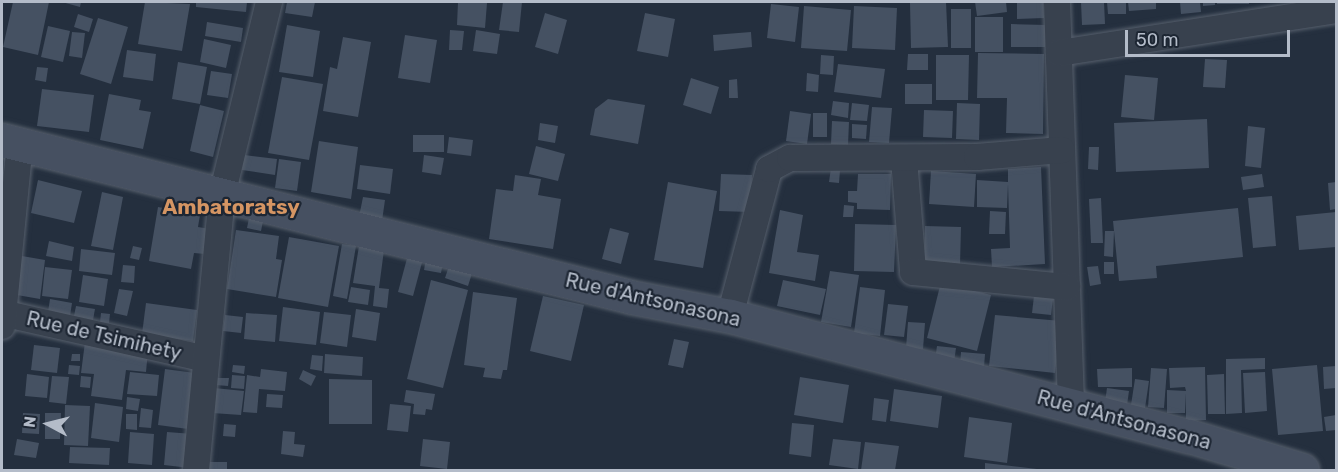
<!DOCTYPE html>
<html>
<head>
<meta charset="utf-8">
<style>
	body { margin:0 }
	#map { position:relative; width:1338px; height:472px; overflow:hidden; background:#242f3e; font-family:Rubik,sans-serif }
	div>[style] { position:absolute }
	[style*='--x'] { left:calc(var(--x)*1px); top:calc(var(--y)*1px); width:calc(var(--w)*1px); rotate:calc(var(--a)*1deg) }
	.building>* { inset:0; background:#455162 }
	.roads { filter:drop-shadow(0 0 2px #565f6c) drop-shadow(0 0 2px #565f6c) }
	.street>* { height:26px; margin:-13px; padding:0 13px; transform-origin:13px; border-radius:13px; background:#38414e }
	.secondary>* { height:33px; margin:-16.5px; padding:0 16.5px; transform-origin:16.5px; border-radius:16.5px; background:#465061 }
	span { translate:-50% -50%; white-space:nowrap; text-align:center; line-height:1.15; -webkit-text-stroke:4.5px #1d2633; paint-order:stroke }
	.street-label { font-size:20px; color:#b4bcc9 }
	.neighbourhood-label { font-size:21px; color:#d59563; font-weight:700 }
	.frame { position:absolute; inset:0; border:3px solid #b4bcc9; pointer-events:none }
	.north { position:absolute; left:18px; top:394px; width:60px; height:60px; -webkit-text-stroke:4px #1d2633; paint-order:stroke; rotate:277deg; font-size:16px; font-weight:700; line-height:24px; text-align:center; color:#b4bcc9 }
	.north::after { content:''; display:block; margin:auto; width:21px; height:27px; background:#b4bcc9; clip-path:polygon(50% 0,100% 100%,50% 72%,0 100%) }
	.scale { position:absolute; left:1125px; top:30px; width:165px; height:27px; box-sizing:border-box; border:3px solid #b4bcc9; border-top:0; padding-left:8px; font-size:18px; line-height:21px; white-space:nowrap; color:#b4bcc9; -webkit-text-stroke:4px #1d2633; paint-order:stroke }
</style>
</head>
<body>
<div id="map">
	<div class="building">
		<div style="clip-path:polygon(13px 2px,49px 2px,38px 55px,3px 47px)"></div>
		<div style="clip-path:polygon(62px 2px,81px 2px,80px 7px)"></div>
		<div style="clip-path:polygon(145px 2px,190px 4px,182px 51px,138px 44px)"></div>
		<div style="clip-path:polygon(196px 2px,247px 2px,246px 12px,196px 7px)"></div>
		<div style="clip-path:polygon(287px 2px,315px 2px,312px 17px,285px 13px)"></div>
		<div style="clip-path:polygon(458px 2px,487px 3px,485px 28px,457px 25px)"></div>
		<div style="clip-path:polygon(503px 2px,522px 2px,519px 32px,499px 30px)"></div>
		<div style="clip-path:polygon(946px 2px,948px 47px,911px 48px,910px 3px)"></div>
		<div style="clip-path:polygon(975px 2px,1006px 2px,1007px 12px,977px 16px)"></div>
		<div style="clip-path:polygon(1017px 2px,1043px 2px,1044px 18px,1017px 19px)"></div>
		<div style="clip-path:polygon(1081px 2px,1104px 2px,1105px 24px,1082px 25px)"></div>
		<div style="clip-path:polygon(1107px 2px,1126px 2px,1126px 14px,1108px 14px)"></div>
		<div style="clip-path:polygon(1128px 2px,1156px 2px,1156px 9px,1129px 11px)"></div>
		<div style="clip-path:polygon(1180px 2px,1200px 2px,1201px 12px,1181px 14px)"></div>
		<div style="clip-path:polygon(1203px 2px,1215px 2px,1215px 5px,1203px 6px)"></div>
		<div style="clip-path:polygon(1217px 2px,1249px 2px,1249px 4px,1217px 4px)"></div>
		<div style="clip-path:polygon(771px 4px,799px 7px,795px 42px,767px 38px)"></div>
		<div style="clip-path:polygon(804px 6px,851px 10px,847px 51px,801px 48px)"></div>
		<div style="clip-path:polygon(854px 6px,897px 8px,895px 50px,852px 48px)"></div>
		<div style="clip-path:polygon(951px 9px,971px 9px,971px 48px,951px 48px)"></div>
		<div style="clip-path:polygon(545px 13px,567px 20px,558px 54px,535px 47px)"></div>
		<div style="clip-path:polygon(645px 13px,675px 19px,668px 57px,637px 51px)"></div>
		<div style="clip-path:polygon(78px 14px,93px 19px,89px 32px,74px 27px)"></div>
		<div style="clip-path:polygon(975px 17px,1003px 17px,1003px 52px,975px 52px)"></div>
		<div style="clip-path:polygon(98px 18px,128px 27px,111px 84px,80px 74px)"></div>
		<div style="clip-path:polygon(207px 22px,243px 28px,241px 42px,205px 36px)"></div>
		<div style="clip-path:polygon(1011px 24px,1046px 25px,1045px 47px,1011px 47px)"></div>
		<div style="clip-path:polygon(287px 25px,320px 31px,313px 77px,279px 72px)"></div>
		<div style="clip-path:polygon(48px 26px,70px 31px,63px 62px,41px 57px)"></div>
		<div style="clip-path:polygon(450px 30px,464px 31px,462px 50px,449px 50px)"></div>
		<div style="clip-path:polygon(476px 30px,500px 34px,497px 54px,473px 51px)"></div>
		<div style="clip-path:polygon(72px 32px,85px 33px,82px 58px,69px 56px)"></div>
		<div style="clip-path:polygon(751px 32px,752px 47px,714px 51px,713px 35px)"></div>
		<div style="clip-path:polygon(405px 35px,437px 40px,430px 83px,398px 78px)"></div>
		<div style="clip-path:polygon(343px 37px,371px 42px,358px 117px,323px 111px,330px 67px,337px 69px)"></div>
		<div style="clip-path:polygon(204px 39px,231px 45px,226px 68px,200px 62px)"></div>
		<div style="clip-path:polygon(127px 50px,156px 54px,153px 81px,123px 77px)"></div>
		<div style="clip-path:polygon(978px 53px,1044px 54px,1043px 134px,1006px 133px,1007px 98px,977px 98px)"></div>
		<div style="clip-path:polygon(908px 54px,928px 54px,928px 70px,907px 70px)"></div>
		<div style="clip-path:polygon(821px 55px,834px 56px,833px 75px,820px 74px)"></div>
		<div style="clip-path:polygon(936px 55px,969px 55px,968px 100px,936px 100px)"></div>
		<div style="clip-path:polygon(1205px 59px,1227px 60px,1225px 88px,1203px 87px)"></div>
		<div style="clip-path:polygon(178px 62px,207px 67px,200px 104px,172px 99px)"></div>
		<div style="clip-path:polygon(838px 64px,885px 69px,881px 98px,834px 92px)"></div>
		<div style="clip-path:polygon(37px 67px,48px 68px,46px 82px,35px 80px)"></div>
		<div style="clip-path:polygon(211px 71px,232px 74px,228px 98px,207px 95px)"></div>
		<div style="clip-path:polygon(807px 73px,819px 75px,818px 92px,806px 91px)"></div>
		<div style="clip-path:polygon(1125px 75px,1158px 78px,1154px 120px,1121px 117px)"></div>
		<div style="clip-path:polygon(282px 77px,323px 84px,309px 160px,268px 153px)"></div>
		<div style="clip-path:polygon(691px 78px,719px 87px,711px 114px,683px 105px)"></div>
		<div style="clip-path:polygon(737px 79px,738px 98px,729px 98px,729px 80px)"></div>
		<div style="clip-path:polygon(905px 84px,932px 84px,932px 104px,905px 104px)"></div>
		<div style="clip-path:polygon(42px 89px,94px 95px,89px 132px,37px 126px)"></div>
		<div style="clip-path:polygon(109px 94px,141px 100px,139px 110px,151px 112px,143px 149px,100px 140px)"></div>
		<div style="clip-path:polygon(608px 99px,645px 105px,638px 144px,590px 135px,595px 109px)"></div>
		<div style="clip-path:polygon(833px 101px,849px 103px,848px 118px,831px 115px)"></div>
		<div style="clip-path:polygon(852px 103px,869px 105px,867px 121px,850px 120px)"></div>
		<div style="clip-path:polygon(957px 103px,980px 104px,979px 140px,956px 139px)"></div>
		<div style="clip-path:polygon(200px 105px,224px 111px,213px 157px,190px 151px)"></div>
		<div style="clip-path:polygon(872px 107px,892px 108px,889px 143px,869px 142px)"></div>
		<div style="clip-path:polygon(924px 110px,953px 111px,952px 138px,923px 137px)"></div>
		<div style="clip-path:polygon(790px 111px,811px 114px,807px 144px,786px 141px)"></div>
		<div style="clip-path:polygon(813px 113px,827px 113px,827px 137px,813px 137px)"></div>
		<div style="clip-path:polygon(1207px 119px,1209px 168px,1116px 172px,1114px 123px)"></div>
		<div style="clip-path:polygon(832px 121px,849px 122px,848px 145px,831px 144px)"></div>
		<div style="clip-path:polygon(540px 123px,558px 126px,555px 143px,538px 140px)"></div>
		<div style="clip-path:polygon(852px 124px,867px 125px,866px 139px,852px 138px)"></div>
		<div style="clip-path:polygon(1248px 126px,1265px 128px,1261px 168px,1245px 166px)"></div>
		<div style="clip-path:polygon(413px 135px,444px 135px,444px 152px,413px 152px)"></div>
		<div style="clip-path:polygon(449px 137px,473px 140px,471px 156px,447px 153px)"></div>
		<div style="clip-path:polygon(319px 141px,358px 147px,351px 199px,311px 192px)"></div>
		<div style="clip-path:polygon(536px 146px,565px 154px,558px 181px,529px 174px)"></div>
		<div style="clip-path:polygon(1089px 147px,1099px 147px,1098px 170px,1088px 169px)"></div>
		<div style="clip-path:polygon(244px 155px,277px 159px,275px 175px,242px 170px)"></div>
		<div style="clip-path:polygon(424px 155px,444px 158px,441px 175px,422px 172px)"></div>
		<div style="clip-path:polygon(279px 159px,301px 162px,297px 191px,275px 188px)"></div>
		<div style="clip-path:polygon(360px 165px,393px 169px,390px 194px,357px 189px)"></div>
		<div style="clip-path:polygon(1041px 167px,1045px 264px,992px 267px,991px 249px,1010px 248px,1008px 184px,1007px 208px,977px 207px,977px 180px,1008px 182px,1008px 169px)"></div>
		<div style="clip-path:polygon(831px 168px,840px 170px,839px 183px,829px 182px)"></div>
		<div style="clip-path:polygon(931px 171px,976px 174px,974px 207px,929px 204px)"></div>
		<div style="clip-path:polygon(721px 174px,752px 175px,750px 212px,719px 211px)"></div>
		<div style="clip-path:polygon(858px 174px,891px 174px,890px 210px,857px 209px,857px 203px,848px 202px,848px 191px,857px 191px)"></div>
		<div style="clip-path:polygon(1262px 174px,1264px 187px,1243px 190px,1241px 177px)"></div>
		<div style="clip-path:polygon(515px 175px,541px 179px,538px 195px,561px 199px,553px 249px,489px 239px,496px 189px,513px 191px)"></div>
		<div style="clip-path:polygon(38px 180px,82px 191px,74px 223px,31px 213px)"></div>
		<div style="clip-path:polygon(668px 182px,717px 191px,703px 268px,654px 260px)"></div>
		<div style="clip-path:polygon(1336px 182px,1336px 209px,1330px 210px,1328px 183px)"></div>
		<div style="clip-path:polygon(102px 192px,123px 197px,113px 250px,91px 246px)"></div>
		<div style="clip-path:polygon(1272px 196px,1276px 246px,1253px 248px,1248px 198px)"></div>
		<div style="clip-path:polygon(363px 197px,385px 200px,382px 221px,359px 217px)"></div>
		<div style="clip-path:polygon(1101px 198px,1103px 243px,1091px 243px,1089px 199px)"></div>
		<div style="clip-path:polygon(844px 205px,854px 206px,853px 217px,843px 217px)"></div>
		<div style="clip-path:polygon(158px 207px,200px 215px,198px 227px,210px 229px,205px 254px,194px 253px,191px 269px,149px 261px)"></div>
		<div style="clip-path:polygon(1238px 208px,1243px 257px,1156px 266px,1157px 278px,1119px 281px,1113px 221px)"></div>
		<div style="clip-path:polygon(780px 210px,803px 215px,797px 252px,819px 255px,815px 281px,769px 273px)"></div>
		<div style="clip-path:polygon(990px 211px,1006px 212px,1005px 234px,989px 234px)"></div>
		<div style="clip-path:polygon(1336px 212px,1336px 247px,1299px 250px,1296px 216px)"></div>
		<div style="clip-path:polygon(249px 218px,263px 221px,261px 231px,247px 228px)"></div>
		<div style="clip-path:polygon(855px 224px,896px 225px,894px 272px,854px 271px)"></div>
		<div style="clip-path:polygon(925px 226px,961px 227px,960px 265px,924px 264px)"></div>
		<div style="clip-path:polygon(610px 228px,629px 233px,621px 264px,602px 259px)"></div>
		<div style="clip-path:polygon(236px 230px,279px 236px,276px 259px,282px 260px,276px 297px,227px 289px)"></div>
		<div style="clip-path:polygon(1105px 231px,1114px 231px,1113px 257px,1104px 256px)"></div>
		<div style="clip-path:polygon(289px 237px,339px 246px,328px 307px,278px 298px)"></div>
		<div style="clip-path:polygon(49px 241px,74px 247px,72px 261px,46px 256px)"></div>
		<div style="clip-path:polygon(342px 244px,356px 246px,347px 299px,333px 296px)"></div>
		<div style="clip-path:polygon(133px 246px,142px 248px,139px 260px,130px 258px)"></div>
		<div style="clip-path:polygon(359px 246px,384px 250px,379px 288px,389px 289px,387px 308px,373px 306px,375px 286px,353px 283px)"></div>
		<div style="clip-path:polygon(81px 249px,115px 253px,112px 275px,79px 271px)"></div>
		<div style="clip-path:polygon(409px 251px,424px 255px,413px 296px,398px 292px)"></div>
		<div style="clip-path:polygon(427px 253px,444px 257px,441px 273px,424px 270px)"></div>
		<div style="clip-path:polygon(22px 256px,45px 260px,40px 299px,17px 295px)"></div>
		<div style="clip-path:polygon(452px 257px,475px 264px,468px 286px,445px 278px)"></div>
		<div style="clip-path:polygon(1104px 262px,1114px 262px,1114px 274px,1104px 274px)"></div>
		<div style="clip-path:polygon(123px 265px,135px 266px,134px 283px,121px 282px)"></div>
		<div style="clip-path:polygon(1098px 266px,1101px 284px,1090px 286px,1087px 267px)"></div>
		<div style="clip-path:polygon(45px 267px,72px 270px,68px 299px,42px 296px)"></div>
		<div style="clip-path:polygon(830px 271px,859px 275px,851px 327px,821px 322px)"></div>
		<div style="clip-path:polygon(83px 275px,108px 279px,104px 306px,79px 302px)"></div>
		<div style="clip-path:polygon(431px 280px,468px 290px,443px 388px,407px 379px)"></div>
		<div style="clip-path:polygon(783px 280px,826px 289px,820px 315px,777px 306px)"></div>
		<div style="clip-path:polygon(941px 282px,991px 295px,977px 351px,927px 338px)"></div>
		<div style="clip-path:polygon(351px 287px,370px 290px,368px 305px,348px 302px)"></div>
		<div style="clip-path:polygon(860px 287px,885px 290px,880px 336px,854px 333px)"></div>
		<div style="clip-path:polygon(119px 289px,133px 291px,127px 316px,114px 313px)"></div>
		<div style="clip-path:polygon(473px 292px,517px 298px,507px 370px,503px 370px,501px 379px,483px 377px,485px 368px,464px 365px)"></div>
		<div style="clip-path:polygon(543px 296px,584px 305px,571px 361px,530px 351px)"></div>
		<div style="clip-path:polygon(1034px 296px,1053px 298px,1051px 315px,1032px 313px)"></div>
		<div style="clip-path:polygon(50px 299px,72px 303px,70px 316px,48px 312px)"></div>
		<div style="clip-path:polygon(146px 303px,197px 310px,193px 341px,142px 334px)"></div>
		<div style="clip-path:polygon(888px 304px,908px 306px,904px 337px,884px 335px)"></div>
		<div style="clip-path:polygon(76px 306px,95px 309px,93px 320px,74px 316px)"></div>
		<div style="clip-path:polygon(283px 307px,320px 312px,316px 345px,279px 341px)"></div>
		<div style="clip-path:polygon(356px 309px,380px 313px,376px 341px,352px 337px)"></div>
		<div style="clip-path:polygon(324px 312px,351px 315px,347px 347px,320px 343px)"></div>
		<div style="clip-path:polygon(101px 313px,110px 314px,109px 323px,100px 322px)"></div>
		<div style="clip-path:polygon(246px 313px,277px 315px,275px 342px,244px 339px)"></div>
		<div style="clip-path:polygon(225px 315px,243px 317px,241px 333px,223px 331px)"></div>
		<div style="clip-path:polygon(995px 315px,1061px 321px,1055px 373px,989px 366px)"></div>
		<div style="clip-path:polygon(908px 322px,925px 323px,923px 349px,906px 348px)"></div>
		<div style="clip-path:polygon(674px 339px,689px 342px,683px 368px,668px 365px)"></div>
		<div style="clip-path:polygon(85px 342px,148px 351px,146px 372px,126px 370px,122px 400px,91px 396px,94px 374px,81px 373px)"></div>
		<div style="clip-path:polygon(34px 345px,60px 348px,57px 373px,31px 370px)"></div>
		<div style="clip-path:polygon(937px 346px,956px 348px,954px 362px,935px 360px)"></div>
		<div style="clip-path:polygon(961px 352px,985px 354px,984px 367px,960px 365px)"></div>
		<div style="clip-path:polygon(72px 354px,80px 354px,80px 361px,71px 361px)"></div>
		<div style="clip-path:polygon(325px 354px,363px 357px,362px 376px,324px 373px)"></div>
		<div style="clip-path:polygon(312px 355px,323px 356px,322px 371px,310px 369px)"></div>
		<div style="clip-path:polygon(1265px 358px,1265px 369px,1241px 370px,1242px 413px,1226px 414px,1226px 359px)"></div>
		<div style="clip-path:polygon(69px 365px,80px 366px,79px 375px,68px 374px)"></div>
		<div style="clip-path:polygon(233px 365px,245px 366px,244px 374px,232px 372px)"></div>
		<div style="clip-path:polygon(1317px 365px,1323px 431px,1278px 435px,1272px 369px)"></div>
		<div style="clip-path:polygon(1336px 366px,1336px 388px,1324px 389px,1323px 367px)"></div>
		<div style="clip-path:polygon(1205px 367px,1206px 420px,1186px 421px,1186px 393px,1185px 413px,1167px 413px,1167px 390px,1186px 391px,1185px 387px,1170px 388px,1169px 368px)"></div>
		<div style="clip-path:polygon(1132px 368px,1132px 387px,1098px 387px,1097px 369px)"></div>
		<div style="clip-path:polygon(1151px 368px,1167px 369px,1164px 408px,1148px 407px)"></div>
		<div style="clip-path:polygon(165px 369px,195px 373px,188px 429px,158px 425px)"></div>
		<div style="clip-path:polygon(261px 369px,287px 372px,285px 391px,259px 389px,257px 413px,243px 412px,247px 375px,260px 377px)"></div>
		<div style="clip-path:polygon(303px 370px,316px 376px,311px 386px,299px 379px)"></div>
		<div style="clip-path:polygon(130px 372px,159px 375px,157px 396px,127px 394px)"></div>
		<div style="clip-path:polygon(1265px 372px,1267px 411px,1245px 413px,1243px 373px)"></div>
		<div style="clip-path:polygon(27px 374px,49px 377px,47px 398px,25px 396px)"></div>
		<div style="clip-path:polygon(1224px 374px,1225px 414px,1208px 414px,1207px 375px)"></div>
		<div style="clip-path:polygon(232px 375px,245px 376px,244px 389px,231px 388px)"></div>
		<div style="clip-path:polygon(52px 376px,69px 377px,66px 404px,49px 402px)"></div>
		<div style="clip-path:polygon(81px 376px,91px 377px,90px 388px,80px 387px)"></div>
		<div style="clip-path:polygon(800px 377px,849px 385px,843px 423px,794px 415px)"></div>
		<div style="clip-path:polygon(217px 378px,229px 378px,228px 386px,216px 385px)"></div>
		<div style="clip-path:polygon(329px 379px,372px 380px,372px 424px,329px 424px)"></div>
		<div style="clip-path:polygon(1135px 379px,1149px 381px,1145px 408px,1131px 405px)"></div>
		<div style="clip-path:polygon(214px 388px,244px 391px,241px 415px,212px 413px)"></div>
		<div style="clip-path:polygon(1107px 388px,1129px 391px,1127px 405px,1105px 402px)"></div>
		<div style="clip-path:polygon(894px 389px,942px 396px,938px 428px,890px 421px)"></div>
		<div style="clip-path:polygon(406px 390px,435px 394px,432px 410px,426px 409px,425px 415px,413px 414px,414px 404px,404px 402px)"></div>
		<div style="clip-path:polygon(267px 394px,283px 395px,282px 408px,266px 407px)"></div>
		<div style="clip-path:polygon(127px 397px,140px 399px,138px 411px,126px 409px)"></div>
		<div style="clip-path:polygon(874px 398px,889px 400px,886px 422px,872px 420px)"></div>
		<div style="clip-path:polygon(95px 403px,123px 407px,119px 442px,91px 438px)"></div>
		<div style="clip-path:polygon(390px 404px,411px 406px,408px 432px,387px 430px)"></div>
		<div style="clip-path:polygon(65px 405px,90px 406px,88px 446px,64px 445px)"></div>
		<div style="clip-path:polygon(141px 408px,153px 410px,151px 428px,139px 427px)"></div>
		<div style="clip-path:polygon(23px 413px,40px 414px,39px 434px,22px 433px)"></div>
		<div style="clip-path:polygon(45px 413px,61px 413px,60px 439px,45px 439px)"></div>
		<div style="clip-path:polygon(126px 414px,137px 414px,137px 430px,126px 429px)"></div>
		<div style="clip-path:polygon(1336px 415px,1336px 430px,1326px 431px,1324px 417px)"></div>
		<div style="clip-path:polygon(969px 417px,1012px 423px,1007px 463px,964px 457px)"></div>
		<div style="clip-path:polygon(792px 423px,814px 425px,811px 457px,789px 454px)"></div>
		<div style="clip-path:polygon(224px 424px,236px 425px,235px 437px,223px 436px)"></div>
		<div style="clip-path:polygon(283px 431px,295px 432px,294px 444px,305px 445px,303px 457px,281px 454px)"></div>
		<div style="clip-path:polygon(130px 432px,154px 434px,152px 465px,128px 463px)"></div>
		<div style="clip-path:polygon(167px 432px,193px 434px,190px 468px,164px 465px)"></div>
		<div style="clip-path:polygon(17px 439px,39px 443px,36px 458px,14px 455px)"></div>
		<div style="clip-path:polygon(423px 439px,450px 442px,447px 469px,420px 466px)"></div>
		<div style="clip-path:polygon(833px 439px,861px 442px,858px 469px,829px 465px)"></div>
		<div style="clip-path:polygon(865px 442px,899px 446px,895px 470px,861px 470px)"></div>
		<div style="clip-path:polygon(70px 447px,110px 448px,109px 465px,69px 463px)"></div>
		<div style="clip-path:polygon(203px 462px,227px 462px,227px 470px,203px 470px)"></div>
		<div style="clip-path:polygon(985px 463px,1037px 469px,1036px 470px,985px 470px)"></div>
	</div>
	<div class="roads">
		<div class="street">
			<div style="--x:1057;--y:2;--w:405;--a:88"></div>
			<div style="--x:1059;--y:53;--w:280;--a:-8.8"></div>
			<div style="--x:904;--y:159;--w:113;--a:85.4"></div>
			<div style="--x:913;--y:272;--w:155;--a:5.6"></div>
			<div style="--x:2;--y:313;--w:209;--a:12.7"></div>
			<div style="--x:730;--y:316;--w:152;--a:-75.1"></div>
			<div style="--x:769;--y:169;--w:24;--a:-28"></div>
			<div style="--x:790;--y:158;--w:187;--a:-0.3"></div>
			<div style="--x:977;--y:157;--w:85;--a:-4.7"></div>
			<div style="--x:2;--y:326;--w:183;--a:-84.4"></div>
			<div style="--x:196;--y:470;--w:276;--a:-84.6"></div>
			<div style="--x:222;--y:195;--w:199;--a:-76.3"></div>
		</div>
		<div class="secondary">
			<div style="--x:2;--y:140;--w:648;--a:14.01"></div>
			<div style="--x:631;--y:297;--w:101;--a:10.9"></div>
			<div style="--x:730;--y:316;--w:474;--a:14.7"></div>
			<div style="--x:1189;--y:436;--w:118;--a:16.7"></div>
		</div>
	</div>
	<div class="street-label">
		<span style="left:653px;top:300px;rotate:13deg">Rue d'Antsonasona</span>
		<span style="left:104px;top:336px;rotate:13deg">Rue de Tsimihety</span>
		<span style="left:1124px;top:420px;rotate:15deg">Rue d'Antsonasona</span>
	</div>
	<div class="neighbourhood-label">
		<span style="left:231px;top:207px">Ambatoratsy</span>
	</div>
	<div class="frame"></div>
	<div class="north">N</div>
	<div class="scale">50 m</div>
</div>
</body>
</html>
